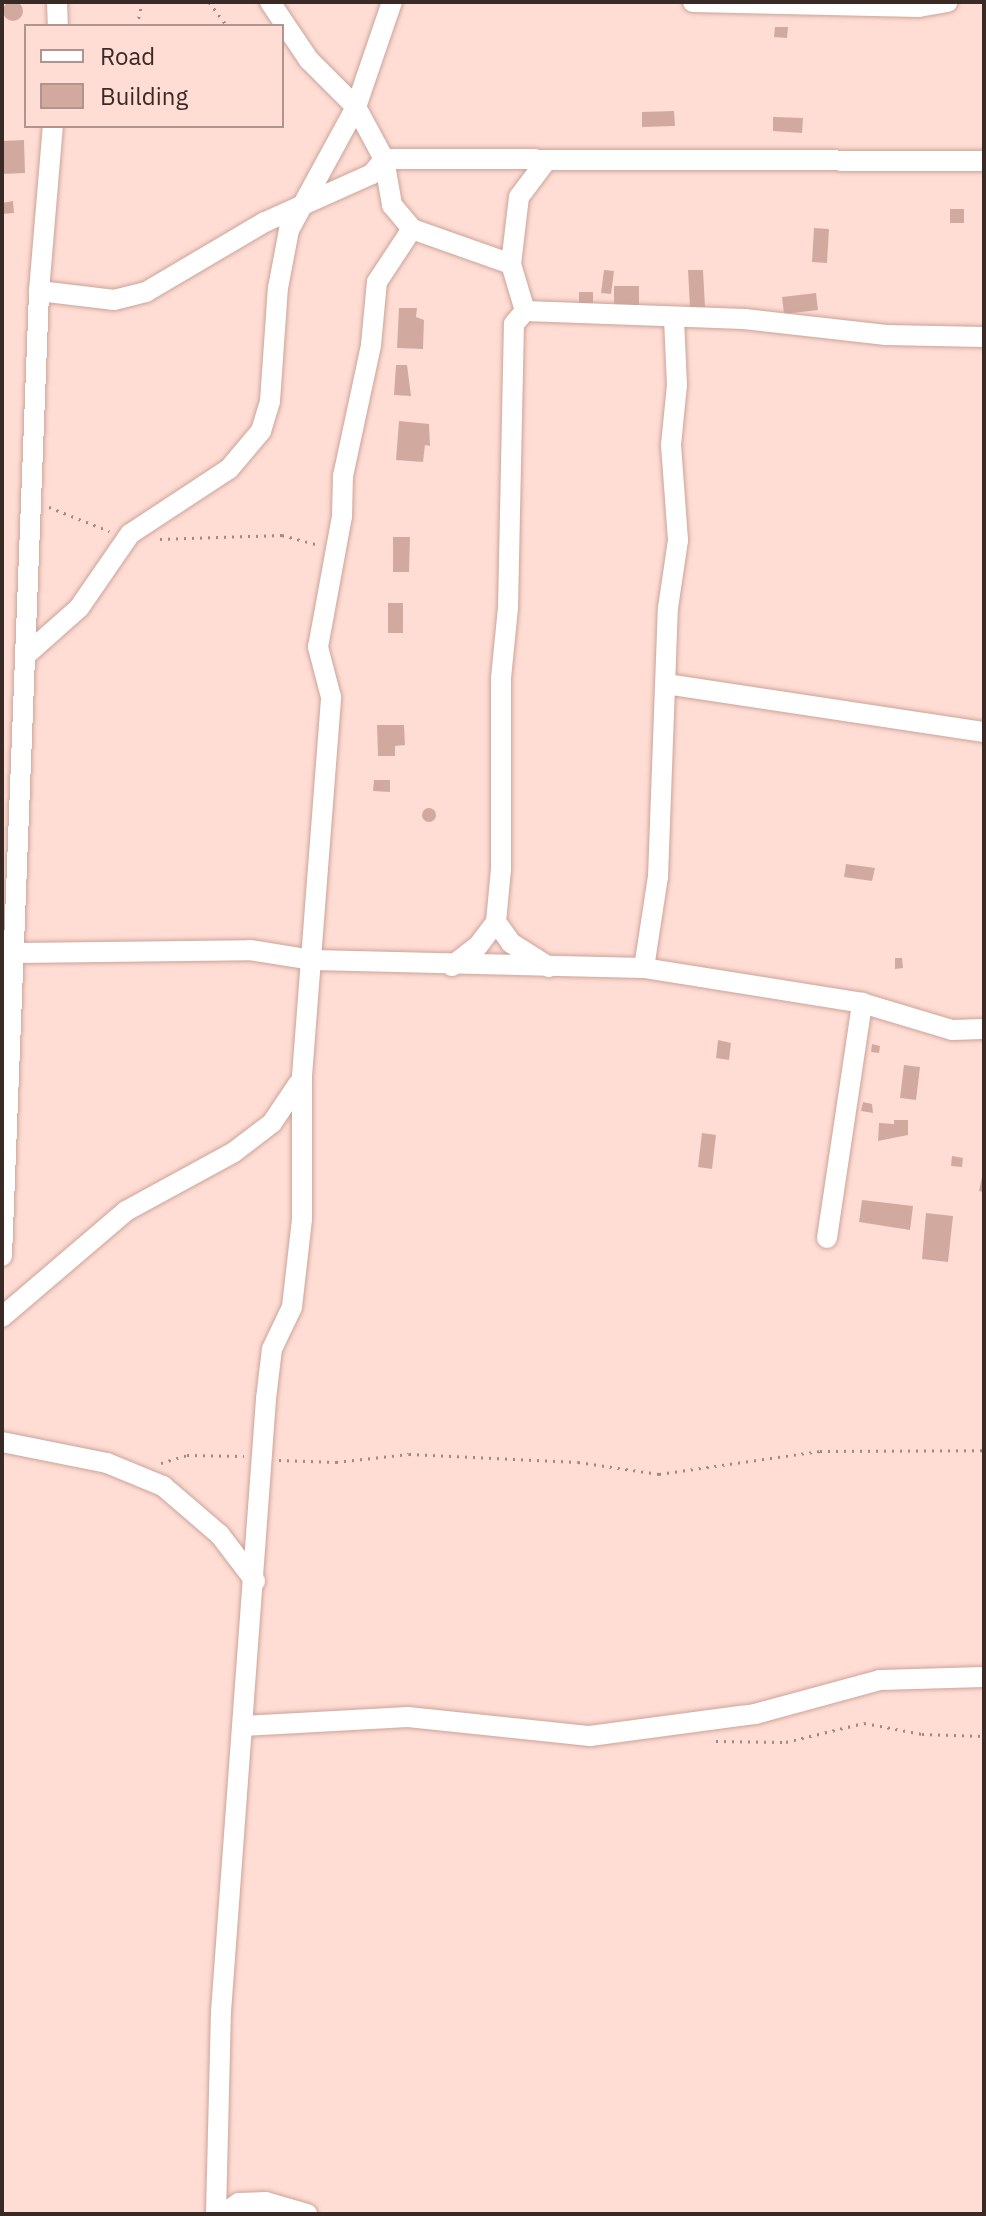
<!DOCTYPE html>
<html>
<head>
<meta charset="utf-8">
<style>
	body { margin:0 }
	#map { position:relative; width:986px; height:2216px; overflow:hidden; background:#ffddd4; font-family:"IBM Plex Sans",sans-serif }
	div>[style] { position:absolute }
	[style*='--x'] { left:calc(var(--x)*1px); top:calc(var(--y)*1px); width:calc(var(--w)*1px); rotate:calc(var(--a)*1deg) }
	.building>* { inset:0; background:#d2a99f }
	.round { border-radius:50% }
	.path>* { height:3px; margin-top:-1.5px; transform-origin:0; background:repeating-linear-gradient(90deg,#a18881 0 2px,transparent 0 8px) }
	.roads { filter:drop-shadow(0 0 2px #cca49a) drop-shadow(0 0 2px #cca49a) }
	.minor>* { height:20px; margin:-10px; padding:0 10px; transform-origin:10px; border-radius:10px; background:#fff }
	span { translate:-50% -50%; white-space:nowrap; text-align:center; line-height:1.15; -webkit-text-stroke:7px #ffddd4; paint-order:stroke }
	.frame { position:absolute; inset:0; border:4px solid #3a2a26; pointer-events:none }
	.legend { position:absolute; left:24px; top:24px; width:260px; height:104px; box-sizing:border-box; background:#ffddd4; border:2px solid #b0958e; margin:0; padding:10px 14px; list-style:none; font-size:24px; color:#3a2a26 }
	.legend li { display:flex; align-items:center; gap:16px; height:40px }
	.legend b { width:40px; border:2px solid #b0958e }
</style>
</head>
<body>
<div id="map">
	<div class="building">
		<div class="round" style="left:3px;top:1px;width:20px;height:20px"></div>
		<div style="clip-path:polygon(775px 27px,788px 27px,787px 38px,774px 37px)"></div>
		<div style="clip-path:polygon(674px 111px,675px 126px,642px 127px,642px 112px)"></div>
		<div style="clip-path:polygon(773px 117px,803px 118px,802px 133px,773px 131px)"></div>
		<div style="clip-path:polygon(24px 140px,25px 173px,2px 174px,2px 141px)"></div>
		<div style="clip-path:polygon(13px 201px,14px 213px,2px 214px,2px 203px)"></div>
		<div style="clip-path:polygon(950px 209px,964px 209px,964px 223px,950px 223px)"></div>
		<div style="clip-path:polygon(814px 228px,829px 229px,827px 263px,812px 262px)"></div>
		<div style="clip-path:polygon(604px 270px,614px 271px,611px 294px,601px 293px)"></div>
		<div style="clip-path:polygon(688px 270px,703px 270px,705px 307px,690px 308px)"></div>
		<div style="clip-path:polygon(614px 286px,639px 286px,639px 307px,614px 306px)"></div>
		<div style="clip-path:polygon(579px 292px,593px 292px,593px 306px,579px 306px)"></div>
		<div style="clip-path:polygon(816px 293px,818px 310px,784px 314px,782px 297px)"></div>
		<div style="clip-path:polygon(399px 308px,417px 308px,416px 317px,424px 320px,423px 349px,397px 348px)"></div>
		<div style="clip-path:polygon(396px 365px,407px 365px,411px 396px,394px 395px)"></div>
		<div style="clip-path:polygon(399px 421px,429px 424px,430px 446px,425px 445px,423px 462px,396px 460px)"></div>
		<div style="clip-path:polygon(393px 537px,410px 537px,409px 572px,393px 572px)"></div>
		<div style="clip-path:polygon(388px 603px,403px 603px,403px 633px,388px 633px)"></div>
		<div style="clip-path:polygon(377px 725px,404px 725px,405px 745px,395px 746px,395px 756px,378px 756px)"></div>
		<div style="clip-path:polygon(374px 780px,390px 780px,390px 792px,373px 791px)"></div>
		<div class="round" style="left:422px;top:808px;width:14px;height:14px"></div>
		<div style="clip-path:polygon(846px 864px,875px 868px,872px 881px,844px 877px)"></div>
		<div style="clip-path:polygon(895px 958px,902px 958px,903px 968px,895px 969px)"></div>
		<div style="clip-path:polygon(718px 1040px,731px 1043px,729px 1060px,716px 1058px)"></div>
		<div style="clip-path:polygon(872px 1044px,880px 1046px,879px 1053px,871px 1052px)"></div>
		<div style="clip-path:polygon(904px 1065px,920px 1067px,916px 1100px,900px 1098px)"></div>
		<div style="clip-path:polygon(863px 1102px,872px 1104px,873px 1113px,861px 1111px)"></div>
		<div style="clip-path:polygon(894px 1120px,908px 1120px,908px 1135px,878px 1141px,879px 1123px,894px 1124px)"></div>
		<div style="clip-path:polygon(702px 1133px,716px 1135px,712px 1169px,698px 1167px)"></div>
		<div style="clip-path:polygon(952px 1156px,963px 1158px,962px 1167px,951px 1166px)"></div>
		<div style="clip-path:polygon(984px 1168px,984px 1192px,979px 1191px)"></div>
		<div style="clip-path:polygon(862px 1200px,913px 1206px,910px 1230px,859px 1222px)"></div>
		<div style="clip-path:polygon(926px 1213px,953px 1216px,948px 1262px,922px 1259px)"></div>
	</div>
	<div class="path">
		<div style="--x:209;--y:2;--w:30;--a:53"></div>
		<div style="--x:137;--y:26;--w:25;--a:-78"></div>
		<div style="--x:49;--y:507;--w:65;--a:21.8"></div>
		<div style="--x:160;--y:539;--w:122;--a:-1.9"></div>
		<div style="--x:282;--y:535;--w:38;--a:15"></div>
		<div style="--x:279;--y:1460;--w:57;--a:2"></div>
		<div style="--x:336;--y:1462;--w:73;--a:-6.3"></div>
		<div style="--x:409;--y:1454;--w:169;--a:2.7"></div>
		<div style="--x:578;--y:1462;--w:82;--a:8.4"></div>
		<div style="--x:659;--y:1474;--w:163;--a:-8.1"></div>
		<div style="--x:820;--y:1451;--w:164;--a:-0.3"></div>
		<div style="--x:161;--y:1463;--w:27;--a:-17"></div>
		<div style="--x:187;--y:1455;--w:57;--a:1"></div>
		<div style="--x:716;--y:1741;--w:70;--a:0.8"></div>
		<div style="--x:786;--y:1742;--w:80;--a:-13.7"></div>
		<div style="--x:864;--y:1723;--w:59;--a:10.7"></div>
		<div style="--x:922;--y:1734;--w:62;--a:1.8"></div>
	</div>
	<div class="roads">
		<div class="minor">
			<div style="--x:57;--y:2;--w:24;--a:88"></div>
			<div style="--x:270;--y:2;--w:70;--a:56.1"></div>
			<div style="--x:309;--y:60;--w:66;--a:45"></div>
			<div style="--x:356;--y:107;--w:59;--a:61.7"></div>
			<div style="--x:384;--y:159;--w:47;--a:80.1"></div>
			<div style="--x:392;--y:205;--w:31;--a:50"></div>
			<div style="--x:412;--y:229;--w:105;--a:19.5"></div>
			<div style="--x:511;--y:264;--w:49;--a:73.4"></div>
			<div style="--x:693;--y:2;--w:226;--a:1.3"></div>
			<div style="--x:919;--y:7;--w:29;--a:-10"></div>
			<div style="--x:511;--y:264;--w:67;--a:-83.2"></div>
			<div style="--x:519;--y:197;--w:45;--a:-53.1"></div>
			<div style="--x:39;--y:291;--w:76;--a:6.8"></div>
			<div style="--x:114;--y:300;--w:33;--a:-14"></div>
			<div style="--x:146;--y:292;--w:138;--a:-30.5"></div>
			<div style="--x:265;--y:222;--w:117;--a:-24.2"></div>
			<div style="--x:372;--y:174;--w:19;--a:-51"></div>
			<div style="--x:384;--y:159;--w:600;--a:0.19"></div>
			<div style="--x:26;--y:655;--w:71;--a:-41.6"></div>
			<div style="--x:79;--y:608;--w:90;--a:-55.4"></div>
			<div style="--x:130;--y:534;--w:118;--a:-33.3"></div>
			<div style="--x:229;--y:469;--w:50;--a:-49.9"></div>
			<div style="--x:261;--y:431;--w:31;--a:-73"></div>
			<div style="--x:270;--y:401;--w:113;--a:-86"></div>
			<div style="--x:278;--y:288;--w:59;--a:-79.3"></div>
			<div style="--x:289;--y:230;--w:140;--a:-61.4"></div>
			<div style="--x:356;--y:107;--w:111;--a:-71.1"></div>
			<div style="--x:666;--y:684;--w:322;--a:8.6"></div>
			<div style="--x:496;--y:922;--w:26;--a:54"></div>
			<div style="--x:511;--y:943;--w:45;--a:32.3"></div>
			<div style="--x:18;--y:953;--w:232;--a:-0.7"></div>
			<div style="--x:250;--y:950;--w:64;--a:9"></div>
			<div style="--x:313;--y:960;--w:331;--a:1.4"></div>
			<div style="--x:644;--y:968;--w:221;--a:9.1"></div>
			<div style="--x:862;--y:1003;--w:94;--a:16.7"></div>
			<div style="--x:952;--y:1030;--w:32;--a:-2"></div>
			<div style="--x:452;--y:966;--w:33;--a:-38"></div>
			<div style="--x:478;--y:946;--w:30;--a:-53"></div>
			<div style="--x:496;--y:922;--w:53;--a:-84.6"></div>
			<div style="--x:501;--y:869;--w:191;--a:-90"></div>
			<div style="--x:501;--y:678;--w:70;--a:-84.3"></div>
			<div style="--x:508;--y:608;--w:284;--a:-88.8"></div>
			<div style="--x:514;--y:324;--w:17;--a:-50"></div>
			<div style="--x:525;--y:311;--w:219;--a:2.1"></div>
			<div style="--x:744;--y:319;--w:143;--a:6.4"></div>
			<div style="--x:886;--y:335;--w:98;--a:1.2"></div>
			<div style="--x:644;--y:968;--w:92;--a:-81.3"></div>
			<div style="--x:658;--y:877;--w:269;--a:-87.9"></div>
			<div style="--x:668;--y:608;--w:69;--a:-81.6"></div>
			<div style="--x:678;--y:540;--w:95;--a:-94.2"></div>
			<div style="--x:671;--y:445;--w:60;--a:-84.3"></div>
			<div style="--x:677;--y:385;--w:65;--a:-92.6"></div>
			<div style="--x:827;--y:1238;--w:238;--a:-81.5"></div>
			<div style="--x:2;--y:1256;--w:966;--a:-87.8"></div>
			<div style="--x:39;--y:291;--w:166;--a:-85.2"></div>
			<div style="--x:2;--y:1317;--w:163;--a:-40.5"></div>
			<div style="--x:126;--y:1211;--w:123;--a:-28.6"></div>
			<div style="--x:234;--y:1152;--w:48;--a:-37.3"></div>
			<div style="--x:272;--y:1123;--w:48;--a:-56"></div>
			<div style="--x:2;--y:1442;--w:107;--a:11.3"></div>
			<div style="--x:107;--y:1463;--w:61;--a:22.3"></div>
			<div style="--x:163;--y:1486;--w:75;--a:40.7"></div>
			<div style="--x:220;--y:1535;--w:58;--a:52.7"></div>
			<div style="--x:243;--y:1726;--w:165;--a:-3.1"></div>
			<div style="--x:408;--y:1717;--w:183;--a:6"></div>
			<div style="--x:590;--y:1736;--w:166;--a:-7.6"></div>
			<div style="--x:755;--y:1714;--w:130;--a:-15.2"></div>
			<div style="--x:880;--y:1680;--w:104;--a:-1.7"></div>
			<div style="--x:216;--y:2214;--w:202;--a:-88.6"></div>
			<div style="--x:221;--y:2012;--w:615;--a:-85.8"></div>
			<div style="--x:266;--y:1399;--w:50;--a:-83.2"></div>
			<div style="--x:272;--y:1349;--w:47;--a:-64.5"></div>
			<div style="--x:292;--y:1307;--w:89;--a:-83.5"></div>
			<div style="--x:302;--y:1219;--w:143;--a:-90"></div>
			<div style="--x:302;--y:1076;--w:380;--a:-85.6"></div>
			<div style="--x:331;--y:697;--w:52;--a:-104.6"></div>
			<div style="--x:318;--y:647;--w:133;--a:-79.6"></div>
			<div style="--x:342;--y:516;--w:40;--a:-88.6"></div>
			<div style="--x:343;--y:476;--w:134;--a:-77.9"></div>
			<div style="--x:371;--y:345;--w:63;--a:-84.6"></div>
			<div style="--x:377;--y:282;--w:64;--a:-56.6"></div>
			<div style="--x:223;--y:2214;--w:19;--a:-35"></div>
			<div style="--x:239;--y:2203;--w:27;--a:-2"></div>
			<div style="--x:266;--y:2202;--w:43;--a:16.3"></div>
		</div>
	</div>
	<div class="frame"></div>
	<ul class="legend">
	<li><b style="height:10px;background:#fff"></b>Road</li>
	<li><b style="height:22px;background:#d2a99f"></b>Building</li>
	</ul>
</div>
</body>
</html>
